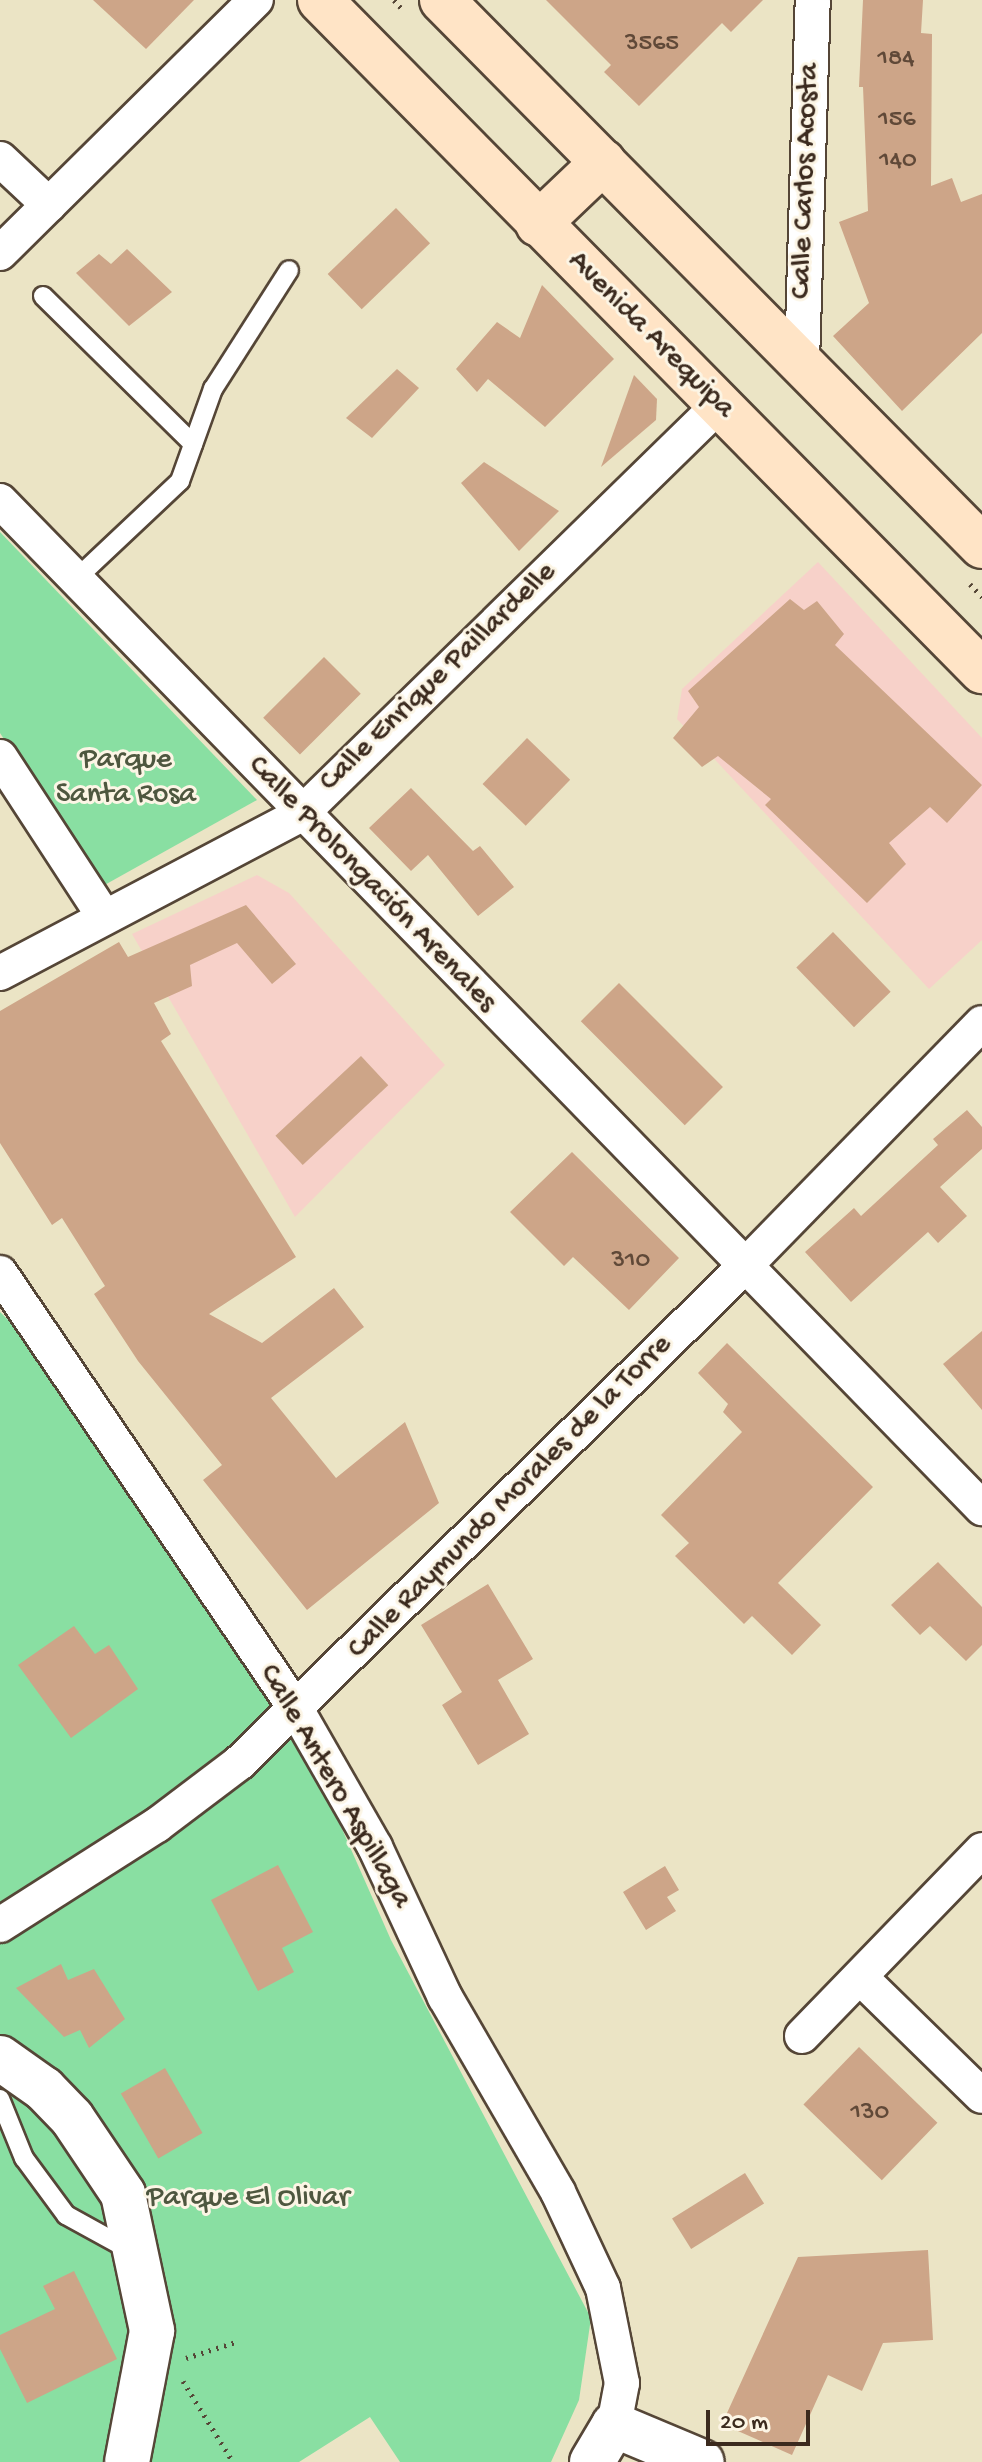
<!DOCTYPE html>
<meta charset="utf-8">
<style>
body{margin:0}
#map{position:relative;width:982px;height:2462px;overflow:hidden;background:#ebe4c5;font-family:"Gochi Hand",sans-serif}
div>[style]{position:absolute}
.built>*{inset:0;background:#f7d1c9}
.green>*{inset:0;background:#89dfa2}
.building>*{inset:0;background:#cda588;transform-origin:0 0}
.path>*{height:5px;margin-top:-2.5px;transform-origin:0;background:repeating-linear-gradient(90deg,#554637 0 2px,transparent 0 8px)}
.roads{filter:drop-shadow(2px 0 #554637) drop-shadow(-2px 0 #554637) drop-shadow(0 2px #554637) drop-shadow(0 -2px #554637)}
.service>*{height:18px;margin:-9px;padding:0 9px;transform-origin:9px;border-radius:9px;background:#fff}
.minor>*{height:34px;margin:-17px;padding:0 17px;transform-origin:17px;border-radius:17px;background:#fff}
.tertiary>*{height:44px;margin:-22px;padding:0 22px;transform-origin:22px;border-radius:22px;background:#fff}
.secondary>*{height:44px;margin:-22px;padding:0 22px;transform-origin:22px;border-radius:22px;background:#ffe4c6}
span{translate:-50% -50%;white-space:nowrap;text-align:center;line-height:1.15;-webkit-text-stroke:6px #fcf5e5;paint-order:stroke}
.number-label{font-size:26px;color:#604938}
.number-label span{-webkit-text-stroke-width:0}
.street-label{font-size:30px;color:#3b2a1e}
.park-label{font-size:30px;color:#4e573f}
.scale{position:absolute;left:706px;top:2410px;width:104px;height:36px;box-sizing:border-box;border:4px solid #3b2a1e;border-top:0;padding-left:10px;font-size:24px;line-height:28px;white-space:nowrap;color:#3b2a1e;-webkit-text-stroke:6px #fcf5e5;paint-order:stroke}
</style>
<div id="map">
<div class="built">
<div style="clip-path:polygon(818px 562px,982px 738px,982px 940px,929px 989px,677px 719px,682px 689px)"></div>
<div style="clip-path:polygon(257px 875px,289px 893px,445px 1065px,295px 1217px,132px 934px)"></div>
</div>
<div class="green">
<div style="clip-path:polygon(0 532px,257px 800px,101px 887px,0 733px)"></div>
<div style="clip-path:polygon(0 1312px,49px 1360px,316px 1770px,391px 1940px,591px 2318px,579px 2400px,551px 2462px,400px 2462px,370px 2417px,299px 2462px,0 2462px)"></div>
</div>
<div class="building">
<div style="clip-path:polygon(93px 0,194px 0,146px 49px)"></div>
<div style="clip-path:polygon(546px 0,763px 0,731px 32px,722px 23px,639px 106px,604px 72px,611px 65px)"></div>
<div style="clip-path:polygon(863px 0,923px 0,921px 33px,932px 34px,931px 186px,952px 178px,961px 202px,982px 194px,982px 333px,902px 411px,833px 336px,869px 303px,839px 222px,868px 211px,863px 87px,859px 87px)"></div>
<div style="left:396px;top:208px;width:49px;height:95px;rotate:46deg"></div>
<div style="clip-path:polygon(127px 249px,172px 292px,129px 326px,76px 273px,99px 254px,111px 264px)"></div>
<div style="clip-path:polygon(542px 285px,614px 359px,545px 427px,488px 379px,477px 392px,456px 369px,497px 322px,520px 338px)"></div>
<div style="clip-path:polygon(397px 369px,419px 388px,372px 438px,346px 418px)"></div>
<div style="clip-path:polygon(634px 375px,657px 399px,656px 420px,601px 467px)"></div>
<div style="clip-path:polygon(484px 462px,559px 511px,519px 551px,461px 483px)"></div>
<div style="clip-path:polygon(790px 599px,804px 610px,817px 601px,844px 634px,835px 645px,982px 785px,947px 823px,930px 807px,889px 843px,906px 864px,867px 903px,765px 805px,771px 799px,718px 756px,702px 767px,673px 738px,699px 707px,688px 691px)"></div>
<div style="left:324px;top:657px;width:52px;height:86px;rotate:45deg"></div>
<div style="left:527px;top:738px;width:60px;height:64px;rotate:44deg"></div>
<div style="clip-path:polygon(411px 788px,473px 851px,480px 846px,514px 887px,478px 916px,428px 855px,411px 871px,369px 828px)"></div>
<div style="clip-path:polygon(246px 905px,296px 964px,272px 984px,237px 943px,190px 965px,192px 986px,154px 1003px,171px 1034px,161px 1041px,296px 1257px,209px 1314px,262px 1343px,334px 1288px,364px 1327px,271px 1398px,336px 1478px,405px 1422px,439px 1503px,307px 1610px,203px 1480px,222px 1465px,138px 1361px,94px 1294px,105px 1286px,62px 1218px,52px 1225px,0 1143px,0 1011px,119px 942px,128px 957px)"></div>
<div style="left:833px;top:932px;width:83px;height:51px;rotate:46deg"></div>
<div style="left:619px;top:983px;width:147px;height:54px;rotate:45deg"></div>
<div style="left:361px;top:1056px;width:40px;height:117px;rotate:47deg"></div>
<div style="clip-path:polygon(967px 1110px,982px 1127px,982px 1149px,940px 1187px,967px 1216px,938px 1243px,928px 1232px,851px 1302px,805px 1252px,854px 1208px,861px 1216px,938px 1145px,933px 1139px)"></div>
<div style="clip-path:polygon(572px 1152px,679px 1258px,629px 1310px,573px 1257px,564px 1266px,510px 1212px)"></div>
<div style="clip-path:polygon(982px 1331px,982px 1410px,943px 1364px)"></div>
<div style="clip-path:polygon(727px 1343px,873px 1487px,778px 1583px,821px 1625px,792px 1655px,752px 1616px,744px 1624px,675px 1556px,689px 1543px,661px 1515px,742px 1432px,723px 1412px,728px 1404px,698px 1373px)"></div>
<div style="clip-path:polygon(938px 1562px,982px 1607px,982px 1645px,966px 1661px,930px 1626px,920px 1635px,891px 1605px)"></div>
<div style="clip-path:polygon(488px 1584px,533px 1659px,498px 1680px,529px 1734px,478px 1765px,442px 1705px,462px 1692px,421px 1625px)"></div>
<div style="clip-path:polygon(74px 1626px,95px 1654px,109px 1645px,138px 1689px,71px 1738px,18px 1665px)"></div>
<div style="clip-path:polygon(278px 1865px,313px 1932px,282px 1948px,294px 1972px,258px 1991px,211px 1900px)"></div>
<div style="clip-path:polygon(665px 1866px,679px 1890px,667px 1897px,676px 1911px,646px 1930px,623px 1892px)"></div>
<div style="clip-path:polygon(61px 1964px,68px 1980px,94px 1969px,125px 2019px,89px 2048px,80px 2030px,64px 2037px,16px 1988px)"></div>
<div style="left:859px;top:2047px;width:109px;height:80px;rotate:44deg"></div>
<div style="left:165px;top:2068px;width:75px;height:51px;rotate:60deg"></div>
<div style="left:745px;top:2173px;width:36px;height:86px;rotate:58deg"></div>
<div style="clip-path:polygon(928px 2250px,933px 2340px,883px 2343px,862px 2391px,828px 2375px,792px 2455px,722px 2424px,798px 2257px)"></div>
<div style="clip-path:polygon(74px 2271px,117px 2359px,27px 2403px,0 2349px,0 2335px,55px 2309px,43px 2286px)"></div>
</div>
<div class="path">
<div style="left:394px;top:0;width:15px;rotate:48deg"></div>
<div style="left:970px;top:584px;width:18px;rotate:47deg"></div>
<div style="left:186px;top:2358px;width:52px;rotate:-17.7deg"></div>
<div style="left:183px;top:2381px;width:95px;rotate:58.3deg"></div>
</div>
<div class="roads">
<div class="service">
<div style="left:43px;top:296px;width:211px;rotate:44.6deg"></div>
<div style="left:76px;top:579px;width:143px;rotate:-43.3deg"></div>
<div style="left:180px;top:481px;width:98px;rotate:-70.3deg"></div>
<div style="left:213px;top:389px;width:141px;rotate:-57.4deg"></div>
<div style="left:0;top:2099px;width:64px;rotate:67.9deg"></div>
<div style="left:24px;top:2158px;width:71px;rotate:53.6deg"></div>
<div style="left:66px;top:2215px;width:77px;rotate:28.9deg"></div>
</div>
<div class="minor">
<div style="left:0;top:159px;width:67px;rotate:43.2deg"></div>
<div style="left:0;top:253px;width:360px;rotate:-44.7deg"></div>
<div style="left:802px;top:362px;width:362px;rotate:-88.3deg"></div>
<div style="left:0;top:501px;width:1407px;rotate:45.72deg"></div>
<div style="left:0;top:757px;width:189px;rotate:56.9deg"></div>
<div style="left:0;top:973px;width:340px;rotate:-27.8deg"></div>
<div style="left:301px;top:814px;width:585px;rotate:-44.38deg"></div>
<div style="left:0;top:1273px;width:527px;rotate:55.83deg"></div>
<div style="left:296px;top:1709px;width:159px;rotate:60.2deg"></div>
<div style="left:375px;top:1847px;width:166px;rotate:65deg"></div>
<div style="left:445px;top:1997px;width:225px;rotate:59.9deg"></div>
<div style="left:558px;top:2192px;width:106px;rotate:64.9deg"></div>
<div style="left:603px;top:2288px;width:97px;rotate:78.7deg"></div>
<div style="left:622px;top:2383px;width:43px;rotate:100.8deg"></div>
<div style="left:0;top:1925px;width:186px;rotate:-32.5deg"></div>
<div style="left:157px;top:1825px;width:103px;rotate:-37.1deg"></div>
<div style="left:239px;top:1763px;width:706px;rotate:-44.48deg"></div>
<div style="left:743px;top:1268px;width:342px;rotate:-45.7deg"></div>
<div style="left:860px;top:1977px;width:170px;rotate:44.3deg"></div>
<div style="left:802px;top:2036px;width:259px;rotate:-45.9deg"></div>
</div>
<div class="tertiary">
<div style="left:0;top:2058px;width:54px;rotate:35.2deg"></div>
<div style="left:44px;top:2089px;width:40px;rotate:46deg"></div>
<div style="left:72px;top:2118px;width:92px;rotate:56.1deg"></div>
<div style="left:123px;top:2194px;width:140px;rotate:78deg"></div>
<div style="left:152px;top:2331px;width:133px;rotate:100.8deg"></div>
<div style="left:592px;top:2462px;width:43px;rotate:-59.3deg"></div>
<div style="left:614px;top:2425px;width:95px;rotate:22.8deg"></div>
</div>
<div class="secondary">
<div style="left:320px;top:0;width:943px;rotate:45.39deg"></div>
<div style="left:442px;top:0;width:768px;rotate:45.32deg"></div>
<div style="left:538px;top:224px;width:90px;rotate:-43.6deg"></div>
</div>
</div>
<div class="number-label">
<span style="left:652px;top:45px">3565</span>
<span style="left:896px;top:60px">184</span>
<span style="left:897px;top:121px">156</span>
<span style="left:898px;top:162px">140</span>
<span style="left:631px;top:1262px">310</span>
<span style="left:870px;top:2114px">130</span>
</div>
<div class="street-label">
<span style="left:807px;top:181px;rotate:-88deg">Calle Carlos Acosta</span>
<span style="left:650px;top:336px;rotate:45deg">Avenida Arequipa</span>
<span style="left:439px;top:678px;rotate:-44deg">Calle Enrique Paillardelle</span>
<span style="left:371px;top:885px;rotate:46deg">Calle Prolongación Arenales</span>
<span style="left:511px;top:1498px;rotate:-45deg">Calle Raymundo Morales de la Torre</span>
<span style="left:334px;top:1787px;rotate:60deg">Calle Antero Aspillaga</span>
</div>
<div class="park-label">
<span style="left:126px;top:778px">Parque<br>Santa Rosa</span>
<span style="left:248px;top:2199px">Parque El Olivar</span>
</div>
<div class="scale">20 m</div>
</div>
